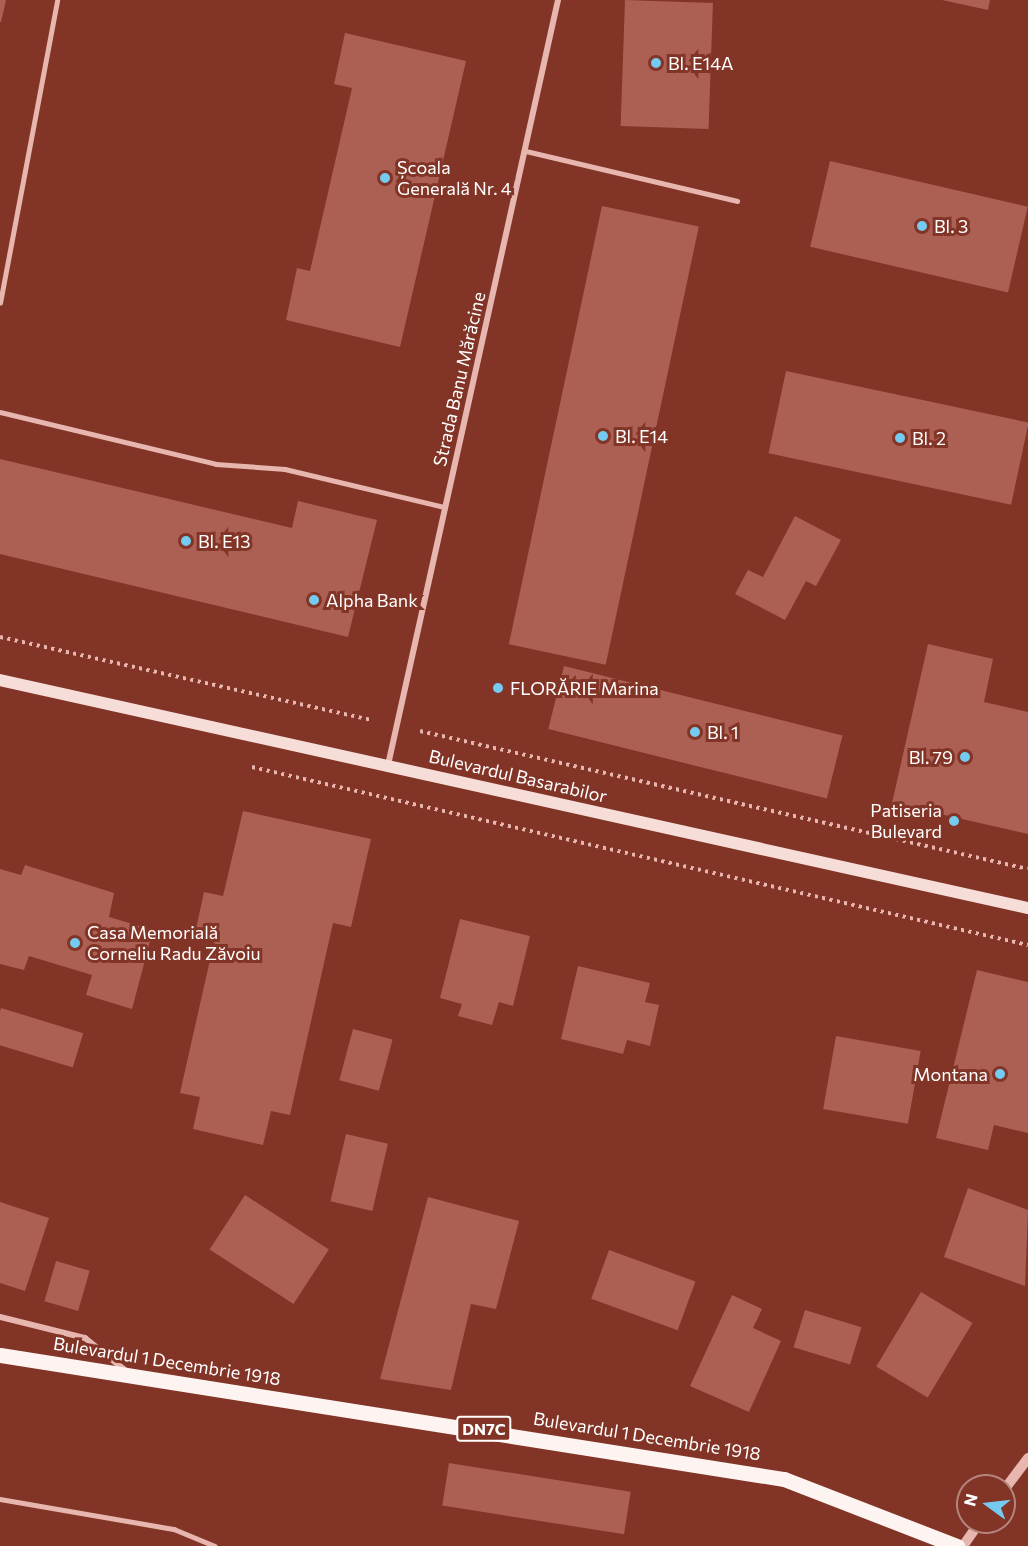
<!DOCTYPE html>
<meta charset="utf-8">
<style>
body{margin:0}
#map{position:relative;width:1028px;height:1546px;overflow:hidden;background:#823427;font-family:Commissioner,sans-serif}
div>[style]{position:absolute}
.building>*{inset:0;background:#ac5f53;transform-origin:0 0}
.path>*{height:4px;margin-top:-2px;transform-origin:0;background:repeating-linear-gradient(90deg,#e6b6af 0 3px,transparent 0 7.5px)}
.service>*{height:4.5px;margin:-2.25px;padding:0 2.25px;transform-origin:2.25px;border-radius:2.25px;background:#e6b6af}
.minor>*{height:6px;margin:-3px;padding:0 3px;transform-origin:3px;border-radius:3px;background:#e6b6af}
.tertiary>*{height:10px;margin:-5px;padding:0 5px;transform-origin:5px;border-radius:5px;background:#e6b6af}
.secondary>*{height:12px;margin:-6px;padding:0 6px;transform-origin:6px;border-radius:6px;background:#f6ddd8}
.primary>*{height:15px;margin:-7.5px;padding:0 7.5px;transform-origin:7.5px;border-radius:7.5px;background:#fdf3f0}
.dots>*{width:16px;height:16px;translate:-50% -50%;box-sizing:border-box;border:3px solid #823427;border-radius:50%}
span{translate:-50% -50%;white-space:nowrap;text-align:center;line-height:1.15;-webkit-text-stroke:6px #823427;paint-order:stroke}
.shield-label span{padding:2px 4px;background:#823427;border:2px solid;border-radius:4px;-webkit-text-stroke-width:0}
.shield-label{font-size:16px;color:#fff;font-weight:700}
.poi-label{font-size:18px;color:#fff}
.left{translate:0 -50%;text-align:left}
.right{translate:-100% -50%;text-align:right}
.street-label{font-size:18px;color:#fff}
.north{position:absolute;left:956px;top:1474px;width:60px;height:60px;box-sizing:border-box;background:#823427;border:2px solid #b4857d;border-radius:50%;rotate:285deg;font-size:16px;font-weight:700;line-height:24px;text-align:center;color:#fff}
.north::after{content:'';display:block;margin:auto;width:21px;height:27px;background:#74cbef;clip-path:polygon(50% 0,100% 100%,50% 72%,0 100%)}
</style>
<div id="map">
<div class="building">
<div style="clip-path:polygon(0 0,6px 0,1px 22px,0 22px)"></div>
<div style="left:625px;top:0;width:88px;height:126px;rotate:2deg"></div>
<div style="clip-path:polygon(942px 0,990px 0,988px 10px)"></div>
<div style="clip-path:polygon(345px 33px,466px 61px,400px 347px,286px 320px,297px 268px,310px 271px,352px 88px,334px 84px)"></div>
<div style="left:830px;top:161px;width:203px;height:88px;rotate:13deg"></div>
<div style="left:602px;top:206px;width:99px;height:448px;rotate:12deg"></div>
<div style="left:786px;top:371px;width:248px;height:84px;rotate:12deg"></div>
<div style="clip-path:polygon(0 459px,292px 528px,298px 501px,377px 520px,348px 637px,0 554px)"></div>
<div style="clip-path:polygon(795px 516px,841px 540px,816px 586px,806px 581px,785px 620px,735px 594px,748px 570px,763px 577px)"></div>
<div style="clip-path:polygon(928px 644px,993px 659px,984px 702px,1028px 712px,1028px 834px,892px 803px)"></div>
<div style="left:564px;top:666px;width:287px;height:65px;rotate:14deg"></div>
<div style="clip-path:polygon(243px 811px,371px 839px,351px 927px,333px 923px,290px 1115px,271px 1111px,263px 1145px,193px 1129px,200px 1097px,180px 1093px,216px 933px,196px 929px,204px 892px,223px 896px)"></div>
<div style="clip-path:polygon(25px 865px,114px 893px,109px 917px,153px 930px,132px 1009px,86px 995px,92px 975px,29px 956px,24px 970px,0 964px,0 869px,21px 875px)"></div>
<div style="clip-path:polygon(460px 919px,530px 936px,513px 1006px,499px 1002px,492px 1025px,458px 1016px,462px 1004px,440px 998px)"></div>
<div style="clip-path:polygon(578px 966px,650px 983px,645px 1002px,659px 1005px,650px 1046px,627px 1040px,623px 1054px,561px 1039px)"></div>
<div style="clip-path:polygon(977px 970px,1028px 982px,1028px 1133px,994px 1125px,988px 1150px,936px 1138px)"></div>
<div style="left:1px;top:1008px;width:86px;height:36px;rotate:17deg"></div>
<div style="left:353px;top:1029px;width:41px;height:53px;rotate:15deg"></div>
<div style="left:836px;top:1036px;width:86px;height:74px;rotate:10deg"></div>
<div style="left:346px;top:1134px;width:43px;height:69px;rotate:13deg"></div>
<div style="clip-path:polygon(968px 1188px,1028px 1210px,1025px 1286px,944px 1257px)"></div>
<div style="left:245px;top:1195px;width:100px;height:65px;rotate:33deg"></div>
<div style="clip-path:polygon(428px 1197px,519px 1221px,496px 1309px,471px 1304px,451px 1390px,380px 1379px)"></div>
<div style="clip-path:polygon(0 1202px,49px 1218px,25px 1291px,0 1283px)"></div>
<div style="left:609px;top:1250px;width:92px;height:52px;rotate:20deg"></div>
<div style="left:56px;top:1261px;width:35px;height:42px;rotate:16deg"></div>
<div style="left:921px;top:1292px;width:60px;height:87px;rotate:31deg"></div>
<div style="clip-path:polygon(732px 1295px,762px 1309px,753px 1328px,781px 1341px,749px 1412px,690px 1386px)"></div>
<div style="left:805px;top:1310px;width:59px;height:39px;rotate:17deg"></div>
<div style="left:449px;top:1463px;width:184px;height:43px;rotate:9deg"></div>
</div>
<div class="path">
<div style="left:0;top:637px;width:381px;rotate:12.6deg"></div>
<div style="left:420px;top:731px;width:623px;rotate:12.79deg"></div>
<div style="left:252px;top:767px;width:796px;rotate:12.92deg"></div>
</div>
<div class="service">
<div style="left:526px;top:151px;width:217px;rotate:13.3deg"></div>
<div style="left:0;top:303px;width:308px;rotate:-79.3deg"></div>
<div style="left:0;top:412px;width:222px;rotate:13.5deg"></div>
<div style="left:216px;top:464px;width:69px;rotate:4.1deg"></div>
<div style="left:285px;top:469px;width:164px;rotate:13.4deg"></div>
<div style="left:0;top:1499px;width:177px;rotate:9.8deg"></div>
<div style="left:174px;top:1529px;width:44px;rotate:22.5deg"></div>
</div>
<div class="minor">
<div style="left:388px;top:765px;width:784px;rotate:-77.47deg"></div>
<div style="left:0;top:1317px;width:88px;rotate:13.9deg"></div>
<div style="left:85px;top:1338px;width:53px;rotate:38.8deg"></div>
</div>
<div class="tertiary">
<div style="left:1004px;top:1490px;width:40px;rotate:-53deg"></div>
<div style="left:963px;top:1546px;width:29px;rotate:-55deg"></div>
</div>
<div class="secondary">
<div style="left:0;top:680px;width:1053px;rotate:12.51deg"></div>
</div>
<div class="primary">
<div style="left:0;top:1355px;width:794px;rotate:8.99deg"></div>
<div style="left:784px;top:1479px;width:186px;rotate:21.2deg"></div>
</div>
<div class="dots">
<div style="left:656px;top:63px;background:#74cbef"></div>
<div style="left:385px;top:178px;background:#74cbef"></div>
<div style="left:922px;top:226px;background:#74cbef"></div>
<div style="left:603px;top:436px;background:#74cbef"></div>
<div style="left:900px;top:438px;background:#74cbef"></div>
<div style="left:186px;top:541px;background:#74cbef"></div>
<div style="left:314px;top:600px;background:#74cbef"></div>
<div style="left:498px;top:688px;background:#74cbef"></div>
<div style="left:695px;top:732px;background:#74cbef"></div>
<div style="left:965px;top:757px;background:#74cbef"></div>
<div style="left:954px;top:821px;background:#74cbef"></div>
<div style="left:75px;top:943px;background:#74cbef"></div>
<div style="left:1000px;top:1074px;background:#74cbef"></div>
</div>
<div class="shield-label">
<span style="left:484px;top:1429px">DN7C</span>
</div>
<div class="poi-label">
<span class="left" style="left:668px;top:63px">Bl. E14A</span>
<span class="left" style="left:397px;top:178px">Școala<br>Generală Nr. 4</span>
<span class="left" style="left:934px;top:226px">Bl. 3</span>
<span class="left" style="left:615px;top:436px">Bl. E14</span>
<span class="left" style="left:912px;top:438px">Bl. 2</span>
<span class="left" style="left:198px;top:541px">Bl. E13</span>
<span class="left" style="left:326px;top:600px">Alpha Bank</span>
<span class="left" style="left:510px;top:688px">FLORĂRIE Marina</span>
<span class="left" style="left:707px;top:732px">Bl. 1</span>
<span class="right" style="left:953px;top:757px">Bl. 79</span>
<span class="right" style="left:942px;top:821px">Patiseria<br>Bulevard</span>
<span class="left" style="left:87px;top:943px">Casa Memorială<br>Corneliu Radu Zăvoiu</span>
<span class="right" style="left:988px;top:1074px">Montana</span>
</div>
<div class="street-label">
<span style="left:459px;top:379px;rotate:-77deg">Strada Banu Mărăcine</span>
<span style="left:518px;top:776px;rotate:13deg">Bulevardul Basarabilor</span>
<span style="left:167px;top:1361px;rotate:9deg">Bulevardul 1 Decembrie 1918</span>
<span style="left:647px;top:1436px;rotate:9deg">Bulevardul 1 Decembrie 1918</span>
</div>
<div class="north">N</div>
</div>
